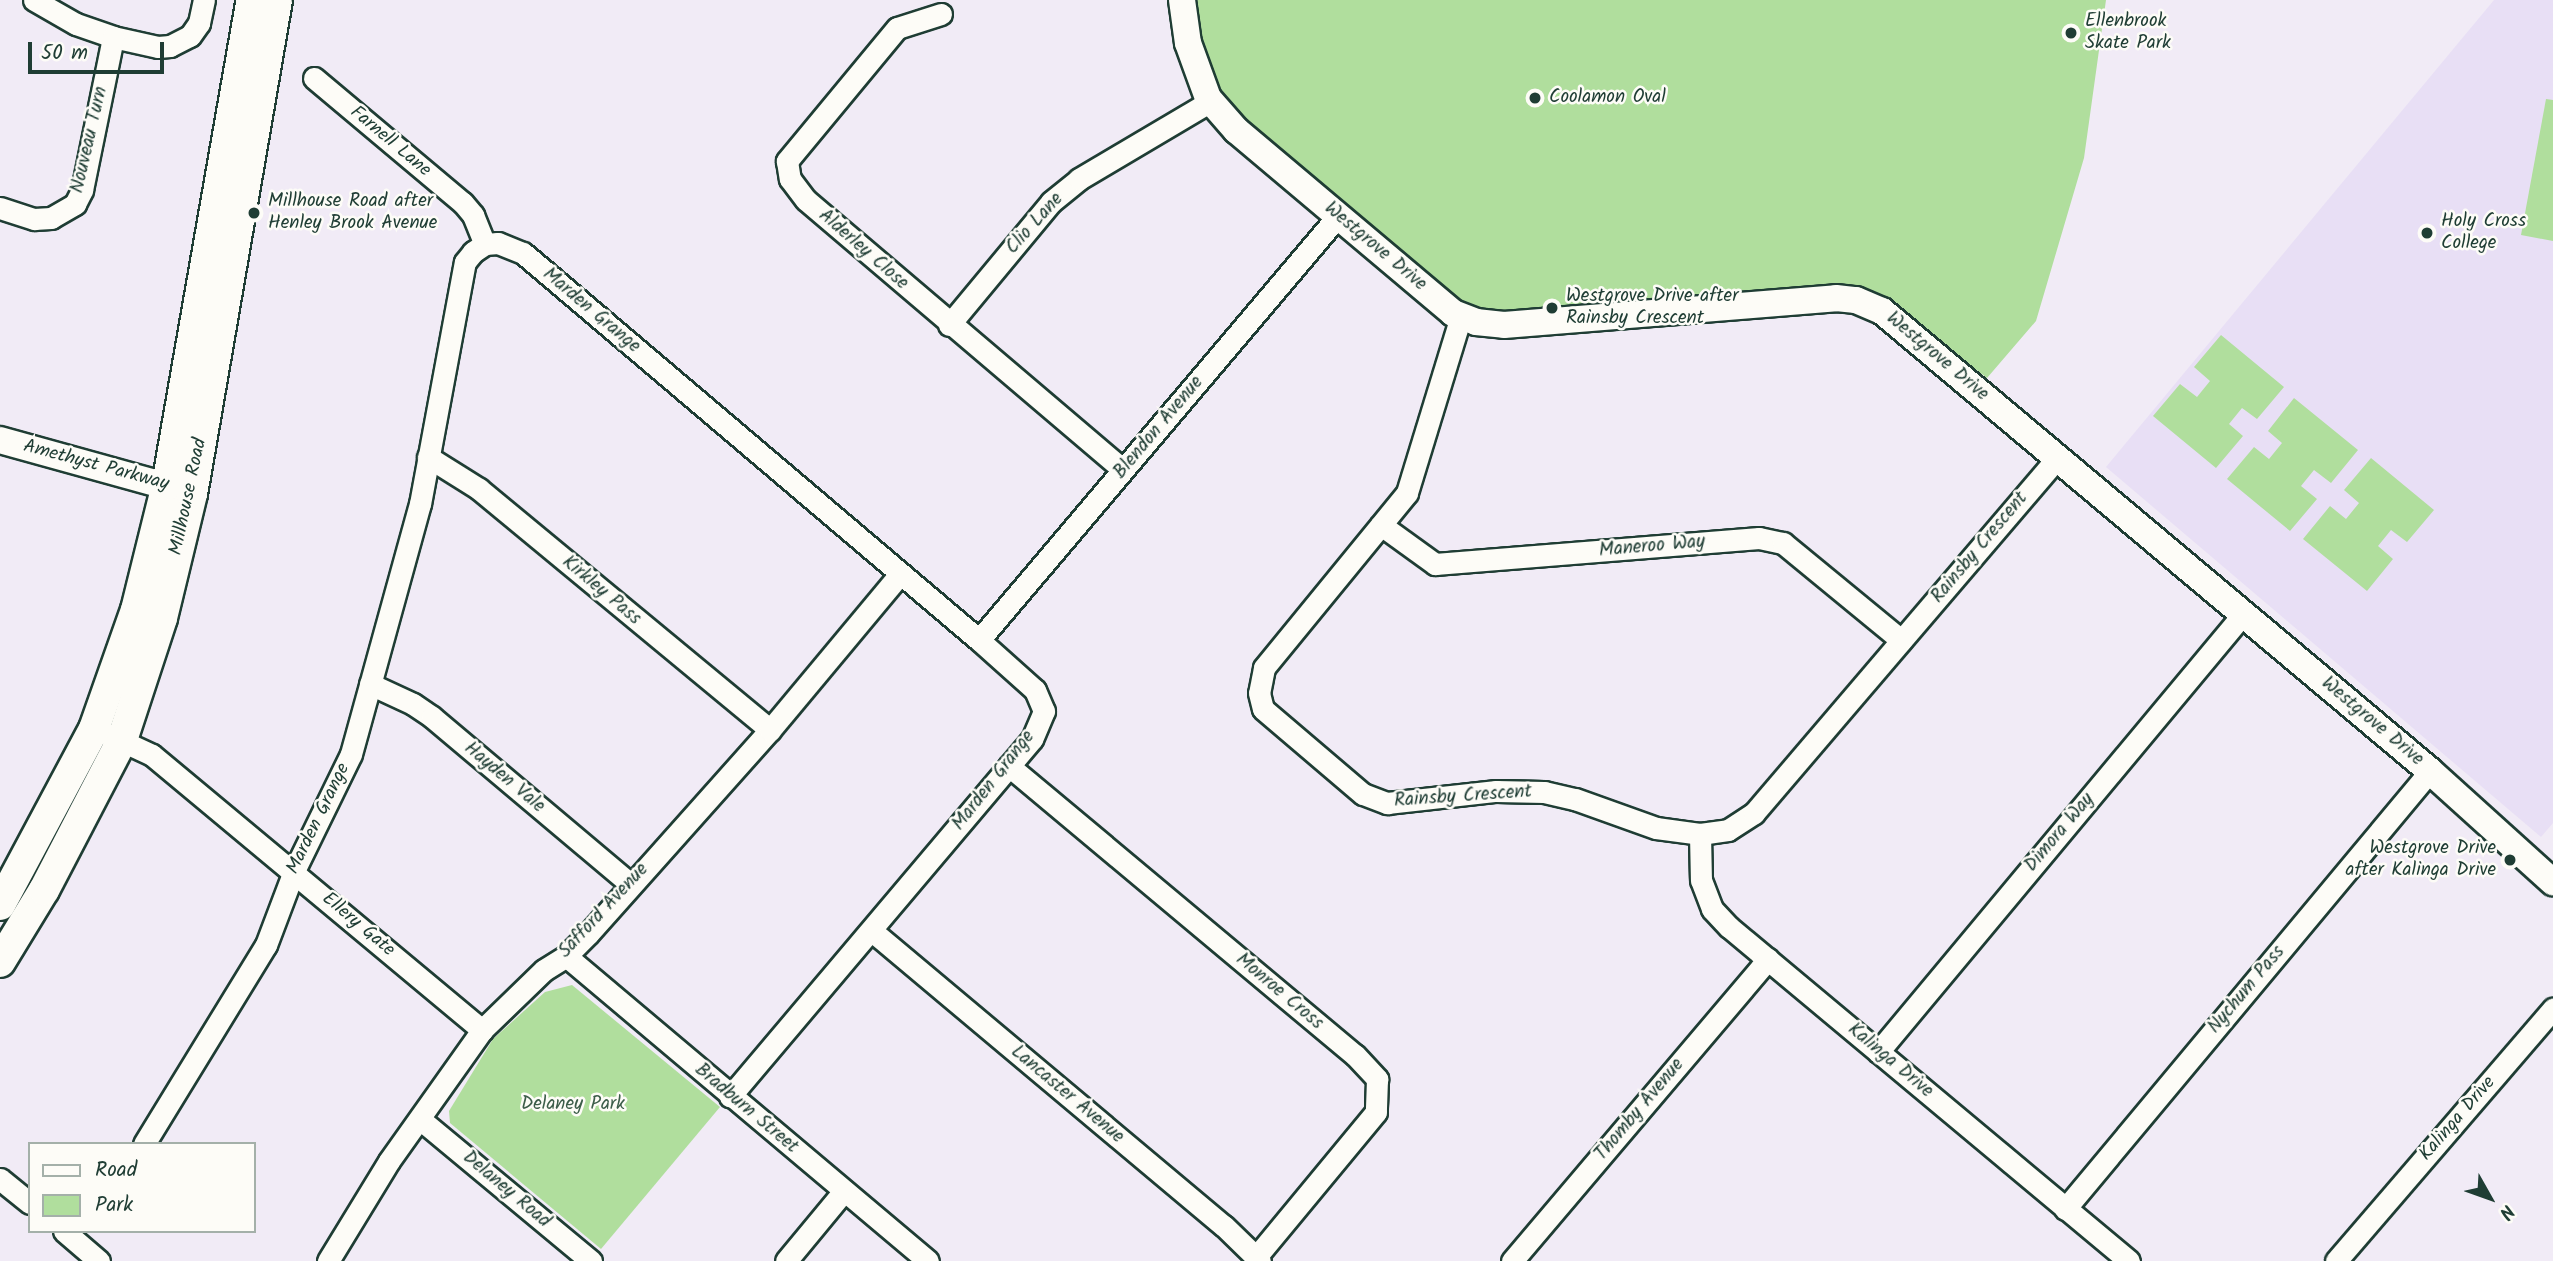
<!DOCTYPE html>
<style>
body{margin:0}
#map{position:relative;width:2553px;height:1261px;overflow:hidden;background:#f1ebf6;font-family:Kalam,sans-serif}
div>[style]{position:absolute}
.built>*{inset:0;background:#e8dff5}
.green>*{inset:0;background:#b0de9d}
.roads{filter:drop-shadow(2px 0 #1f3d34) drop-shadow(-2px 0 #1f3d34) drop-shadow(0 2px #1f3d34) drop-shadow(0 -2px #1f3d34)}
.minor>*{height:21px;margin:-10.5px;padding:0 10.5px;transform-origin:10.5px;border-radius:10.5px;background:#fdfcf7}
.tertiary>*{height:26px;margin:-13px;padding:0 13px;transform-origin:13px;border-radius:13px;background:#fdfcf7}
.secondary>*{height:30px;margin:-15px;padding:0 15px;transform-origin:15px;border-radius:15px;background:#fdfcf7}
.dots>*{width:19px;height:19px;translate:-50% -50%;box-sizing:border-box;border:4px solid #fdfcf7;border-radius:50%}
span{translate:-50% -50%;white-space:nowrap;text-align:center;line-height:1.15;-webkit-text-stroke:5px #fdfcf7;paint-order:stroke}
.poi-label{font-size:19px;color:#1f3d34}
.left{translate:0 -50%;text-align:left}
.right{translate:-100% -50%;text-align:right}
.street-label{font-size:19px;color:#1f3d34}
.park-label{font-size:19px;color:#3c5d49}
.legend{position:absolute;left:28px;top:1142px;width:228px;height:91px;box-sizing:border-box;background:#fdfcf7;border:2px solid #a4b0a9;margin:0;padding:9px 12px;list-style:none;font-size:21px;color:#1f3d34}
.legend li{display:flex;align-items:center;gap:14px;height:35px}
.legend b{width:35px;border:2px solid #a4b0a9}
.north{position:absolute;left:2455px;top:1163px;width:70px;height:70px;-webkit-text-stroke:5px #fdfcf7;paint-order:stroke;rotate:130deg;font-size:19px;font-weight:700;line-height:28px;text-align:center;color:#1f3d34}
.north::after{content:'';display:block;margin:auto;width:24px;height:32px;background:#1f3d34;clip-path:polygon(50% 0,100% 100%,50% 72%,0 100%)}
.scale{position:absolute;left:28px;top:42px;width:136px;height:32px;box-sizing:border-box;border:4px solid #1f3d34;border-top:0;padding-left:9px;font-size:21px;line-height:24px;white-space:nowrap;color:#1f3d34;-webkit-text-stroke:5px #fdfcf7;paint-order:stroke}
</style>
<div id="map">
<div class="built">
<div style="clip-path:polygon(2494px 0,2553px 0,2553px 823px,2541px 837px,2106px 467px)"></div>
</div>
<div class="green">
<div style="clip-path:polygon(1195px 0,2106px 0,2084px 158px,2036px 321px,1987px 378px,1890px 304px,1511px 317px,1456px 307px,1249px 130px,1218px 95px,1196px 25px)"></div>
<div style="clip-path:polygon(2546px 99px,2553px 100px,2553px 241px,2521px 235px)"></div>
<div style="clip-path:polygon(2221px 335px,2284px 387px,2257px 419px,2242px 408px,2229px 424px,2243px 436px,2216px 468px,2153px 416px,2180px 384px,2197px 397px,2210px 381px,2194px 367px)"></div>
<div style="clip-path:polygon(2294px 398px,2358px 450px,2331px 483px,2314px 470px,2301px 486px,2317px 499px,2290px 531px,2227px 479px,2254px 447px,2269px 459px,2282px 443px,2268px 431px)"></div>
<div style="clip-path:polygon(2371px 458px,2434px 510px,2407px 542px,2391px 530px,2378px 546px,2393px 559px,2367px 591px,2303px 539px,2330px 506px,2346px 519px,2359px 503px,2344px 490px)"></div>
<div style="clip-path:polygon(572px 985px,720px 1107px,601px 1249px,450px 1123px,449px 1111px,493px 1039px,545px 992px)"></div>
</div>
<div class="roads">
<div class="minor">
<div style="left:34px;top:0;width:48px;rotate:29.7deg"></div>
<div style="left:76px;top:24px;width:39px;rotate:19deg"></div>
<div style="left:113px;top:37px;width:46px;rotate:12.5deg"></div>
<div style="left:158px;top:47px;width:12px;rotate:-5deg"></div>
<div style="left:170px;top:46px;width:22px;rotate:-27deg"></div>
<div style="left:190px;top:36px;width:16px;rotate:-55deg"></div>
<div style="left:199px;top:23px;width:24px;rotate:-78deg"></div>
<div style="left:941px;top:14px;width:46px;rotate:162.3deg"></div>
<div style="left:897px;top:28px;width:173px;rotate:129.6deg"></div>
<div style="left:787px;top:161px;width:18px;rotate:81deg"></div>
<div style="left:790px;top:179px;width:26px;rotate:53deg"></div>
<div style="left:806px;top:200px;width:416px;rotate:40.4deg"></div>
<div style="left:314px;top:78px;width:194px;rotate:40deg"></div>
<div style="left:463px;top:203px;width:16px;rotate:50deg"></div>
<div style="left:473px;top:215px;width:31px;rotate:68deg"></div>
<div style="left:0;top:208px;width:36px;rotate:18deg"></div>
<div style="left:34px;top:219px;width:17px;rotate:-3deg"></div>
<div style="left:51px;top:218px;width:28px;rotate:-30deg"></div>
<div style="left:75px;top:204px;width:16px;rotate:-63deg"></div>
<div style="left:82px;top:190px;width:156px;rotate:-78.5deg"></div>
<div style="left:1461px;top:316px;width:185px;rotate:107deg"></div>
<div style="left:1407px;top:493px;width:226px;rotate:129.3deg"></div>
<div style="left:1264px;top:668px;width:25px;rotate:101deg"></div>
<div style="left:1259px;top:693px;width:16px;rotate:76deg"></div>
<div style="left:1263px;top:709px;width:131px;rotate:40.4deg"></div>
<div style="left:1363px;top:794px;width:26px;rotate:21deg"></div>
<div style="left:1387px;top:803px;width:110px;rotate:-6.3deg"></div>
<div style="left:1496px;top:791px;width:48px;rotate:1.2deg"></div>
<div style="left:1544px;top:792px;width:32px;rotate:13deg"></div>
<div style="left:1575px;top:799px;width:86px;rotate:19.7deg"></div>
<div style="left:1656px;top:828px;width:44px;rotate:7.8deg"></div>
<div style="left:1700px;top:834px;width:28px;rotate:-8deg"></div>
<div style="left:1728px;top:830px;width:31px;rotate:-33deg"></div>
<div style="left:1754px;top:813px;width:467px;rotate:-49.5deg"></div>
<div style="left:949px;top:325px;width:160px;rotate:-50.3deg"></div>
<div style="left:1051px;top:202px;width:36px;rotate:-39deg"></div>
<div style="left:1079px;top:179px;width:153px;rotate:-30.6deg"></div>
<div style="left:428px;top:457px;width:60px;rotate:32.1deg"></div>
<div style="left:479px;top:489px;width:378px;rotate:39.6deg"></div>
<div style="left:1381px;top:525px;width:67px;rotate:35.8deg"></div>
<div style="left:1435px;top:564px;width:325px;rotate:-4.6deg"></div>
<div style="left:1759px;top:538px;width:25px;rotate:12deg"></div>
<div style="left:1783px;top:543px;width:153px;rotate:39.4deg"></div>
<div style="left:979px;top:640px;width:556px;rotate:-49.75deg"></div>
<div style="left:370px;top:684px;width:47px;rotate:24.9deg"></div>
<div style="left:413px;top:704px;width:23px;rotate:34deg"></div>
<div style="left:432px;top:717px;width:259px;rotate:40.1deg"></div>
<div style="left:109px;top:735px;width:47px;rotate:24.9deg"></div>
<div style="left:152px;top:755px;width:430px;rotate:39.8deg"></div>
<div style="left:1009px;top:766px;width:451px;rotate:39.9deg"></div>
<div style="left:1355px;top:1055px;width:33px;rotate:47deg"></div>
<div style="left:1377px;top:1079px;width:33px;rotate:92deg"></div>
<div style="left:1376px;top:1112px;width:188px;rotate:129.6deg"></div>
<div style="left:1700px;top:834px;width:46px;rotate:88.8deg"></div>
<div style="left:1701px;top:880px;width:31px;rotate:69deg"></div>
<div style="left:1712px;top:909px;width:25px;rotate:47deg"></div>
<div style="left:1729px;top:927px;width:521px;rotate:39.86deg"></div>
<div style="left:872px;top:931px;width:459px;rotate:40deg"></div>
<div style="left:1224px;top:1226px;width:50px;rotate:44.2deg"></div>
<div style="left:566px;top:956px;width:473px;rotate:40.1deg"></div>
<div style="left:1878px;top:1052px;width:570px;rotate:-50.19deg"></div>
<div style="left:421px;top:1120px;width:221px;rotate:39.7deg"></div>
<div style="left:144px;top:1144px;width:233px;rotate:-58.5deg"></div>
<div style="left:266px;top:945px;width:79px;rotate:-69.3deg"></div>
<div style="left:294px;top:871px;width:130px;rotate:-64deg"></div>
<div style="left:351px;top:754px;width:259px;rotate:-74.6deg"></div>
<div style="left:420px;top:504px;width:246px;rotate:-79.5deg"></div>
<div style="left:465px;top:262px;width:13px;rotate:-51deg"></div>
<div style="left:473px;top:252px;width:14px;rotate:-34deg"></div>
<div style="left:485px;top:244px;width:13px;rotate:-4deg"></div>
<div style="left:498px;top:243px;width:27px;rotate:22deg"></div>
<div style="left:523px;top:253px;width:598px;rotate:40.32deg"></div>
<div style="left:979px;top:640px;width:75px;rotate:41.8deg"></div>
<div style="left:1035px;top:690px;width:23px;rotate:67deg"></div>
<div style="left:1044px;top:711px;width:30px;rotate:113deg"></div>
<div style="left:1032px;top:739px;width:468px;rotate:130.2deg"></div>
<div style="left:0;top:1179px;width:38px;rotate:39deg"></div>
<div style="left:2065px;top:1209px;width:570px;rotate:-50.19deg"></div>
<div style="left:64px;top:1231px;width:46px;rotate:40.6deg"></div>
<div style="left:328px;top:1261px;width:117px;rotate:-58.6deg"></div>
<div style="left:389px;top:1161px;width:161px;rotate:-54.6deg"></div>
<div style="left:482px;top:1030px;width:86px;rotate:-44.1deg"></div>
<div style="left:544px;top:970px;width:26px;rotate:-32deg"></div>
<div style="left:566px;top:956px;width:31px;rotate:-45deg"></div>
<div style="left:588px;top:934px;width:273px;rotate:-48.3deg"></div>
<div style="left:770px;top:730px;width:203px;rotate:-50.2deg"></div>
<div style="left:786px;top:1261px;width:91px;rotate:-50.4deg"></div>
<div style="left:1512px;top:1261px;width:396px;rotate:-49.7deg"></div>
<div style="left:2336px;top:1261px;width:333px;rotate:-49.3deg"></div>
</div>
<div class="tertiary">
<div style="left:1182px;top:0;width:43px;rotate:82.1deg"></div>
<div style="left:1188px;top:43px;width:59px;rotate:70deg"></div>
<div style="left:1208px;top:98px;width:43px;rotate:48.8deg"></div>
<div style="left:1236px;top:130px;width:284px;rotate:40.1deg"></div>
<div style="left:1453px;top:313px;width:25px;rotate:21deg"></div>
<div style="left:1476px;top:322px;width:28px;rotate:6deg"></div>
<div style="left:1504px;top:325px;width:333px;rotate:-4.6deg"></div>
<div style="left:1836px;top:298px;width:20px;rotate:6deg"></div>
<div style="left:1856px;top:300px;width:28px;rotate:23deg"></div>
<div style="left:1882px;top:311px;width:715px;rotate:40.01deg"></div>
<div style="left:2430px;top:771px;width:166px;rotate:42.1deg"></div>
<div style="left:0;top:440px;width:194px;rotate:15.5deg"></div>
</div>
<div class="secondary">
<div style="left:0;top:905px;width:200px;rotate:-61.9deg"></div>
<div style="left:94px;top:729px;width:126px;rotate:-70.6deg"></div>
<div style="left:136px;top:610px;width:129px;rotate:-76.1deg"></div>
<div style="left:167px;top:485px;width:492px;rotate:-80.1deg"></div>
<div style="left:0;top:962px;width:84px;rotate:-58.6deg"></div>
<div style="left:44px;top:890px;width:169px;rotate:-62.5deg"></div>
<div style="left:122px;top:740px;width:128px;rotate:-71.8deg"></div>
<div style="left:162px;top:618px;width:128px;rotate:-76.4deg"></div>
<div style="left:192px;top:494px;width:501px;rotate:-80.24deg"></div>
</div>
</div>
<div class="dots">
<div style="left:2071px;top:33px;background:#1f3d34"></div>
<div style="left:1535px;top:98px;background:#1f3d34"></div>
<div style="left:254px;top:213px;background:#1f3d34"></div>
<div style="left:2427px;top:233px;background:#1f3d34"></div>
<div style="left:1552px;top:308px;background:#1f3d34"></div>
<div style="left:2510px;top:860px;background:#1f3d34"></div>
</div>
<div class="poi-label">
<span class="left" style="left:2085px;top:33px">Ellenbrook<br>Skate Park</span>
<span class="left" style="left:1549px;top:98px">Coolamon Oval</span>
<span class="left" style="left:268px;top:213px">Millhouse Road after<br>Henley Brook Avenue</span>
<span class="left" style="left:2441px;top:233px">Holy Cross<br>College</span>
<span class="left" style="left:1566px;top:308px">Westgrove Drive after<br>Rainsby Crescent</span>
<span class="right" style="left:2496px;top:860px">Westgrove Drive<br>after Kalinga Drive</span>
</div>
<div class="street-label">
<span style="left:90px;top:140px;rotate:-77deg">Nouveau Turn</span>
<span style="left:390px;top:142px;rotate:40deg">Farnell Lane</span>
<span style="left:1035px;top:224px;rotate:-48deg">Clio Lane</span>
<span style="left:1375px;top:247px;rotate:40deg">Westgrove Drive</span>
<span style="left:863px;top:250px;rotate:41deg">Alderley Close</span>
<span style="left:591px;top:311px;rotate:40deg">Marden Grange</span>
<span style="left:1937px;top:357px;rotate:40deg">Westgrove Drive</span>
<span style="left:1159px;top:428px;rotate:-50deg">Blendon Avenue</span>
<span style="left:96px;top:466px;rotate:15deg">Amethyst Parkway</span>
<span style="left:189px;top:497px;rotate:-78deg">Millhouse Road</span>
<span style="left:1652px;top:547px;rotate:-5deg">Maneroo Way</span>
<span style="left:1980px;top:548px;rotate:-50deg">Rainsby Crescent</span>
<span style="left:601px;top:591px;rotate:40deg">Kirkley Pass</span>
<span style="left:2372px;top:722px;rotate:40deg">Westgrove Drive</span>
<span style="left:504px;top:778px;rotate:40deg">Hayden Vale</span>
<span style="left:994px;top:781px;rotate:-52deg">Marden Grange</span>
<span style="left:1463px;top:797px;rotate:-4deg">Rainsby Crescent</span>
<span style="left:319px;top:819px;rotate:-64deg">Marden Grange</span>
<span style="left:2060px;top:833px;rotate:-50deg">Dimora Way</span>
<span style="left:604px;top:911px;rotate:-47deg">Safford Avenue</span>
<span style="left:358px;top:925px;rotate:40deg">Ellery Gate</span>
<span style="left:2247px;top:990px;rotate:-50deg">Nychum Pass</span>
<span style="left:1279px;top:992px;rotate:40deg">Monroe Cross</span>
<span style="left:1890px;top:1061px;rotate:40deg">Kalinga Drive</span>
<span style="left:1067px;top:1095px;rotate:40deg">Lancaster Avenue</span>
<span style="left:746px;top:1109px;rotate:40deg">Bradburn Street</span>
<span style="left:1640px;top:1110px;rotate:-50deg">Thomby Avenue</span>
<span style="left:2458px;top:1119px;rotate:-49deg">Kalinga Drive</span>
<span style="left:506px;top:1190px;rotate:40deg">Delaney Road</span>
</div>
<div class="park-label">
<span style="left:573px;top:1105px">Delaney Park</span>
</div>
<ul class="legend">
<li><b style="height:9px;background:#fdfcf7"></b>Road</li>
<li><b style="height:19px;background:#b0de9d"></b>Park</li>
</ul>
<div class="north">N</div>
<div class="scale">50 m</div>
</div>
